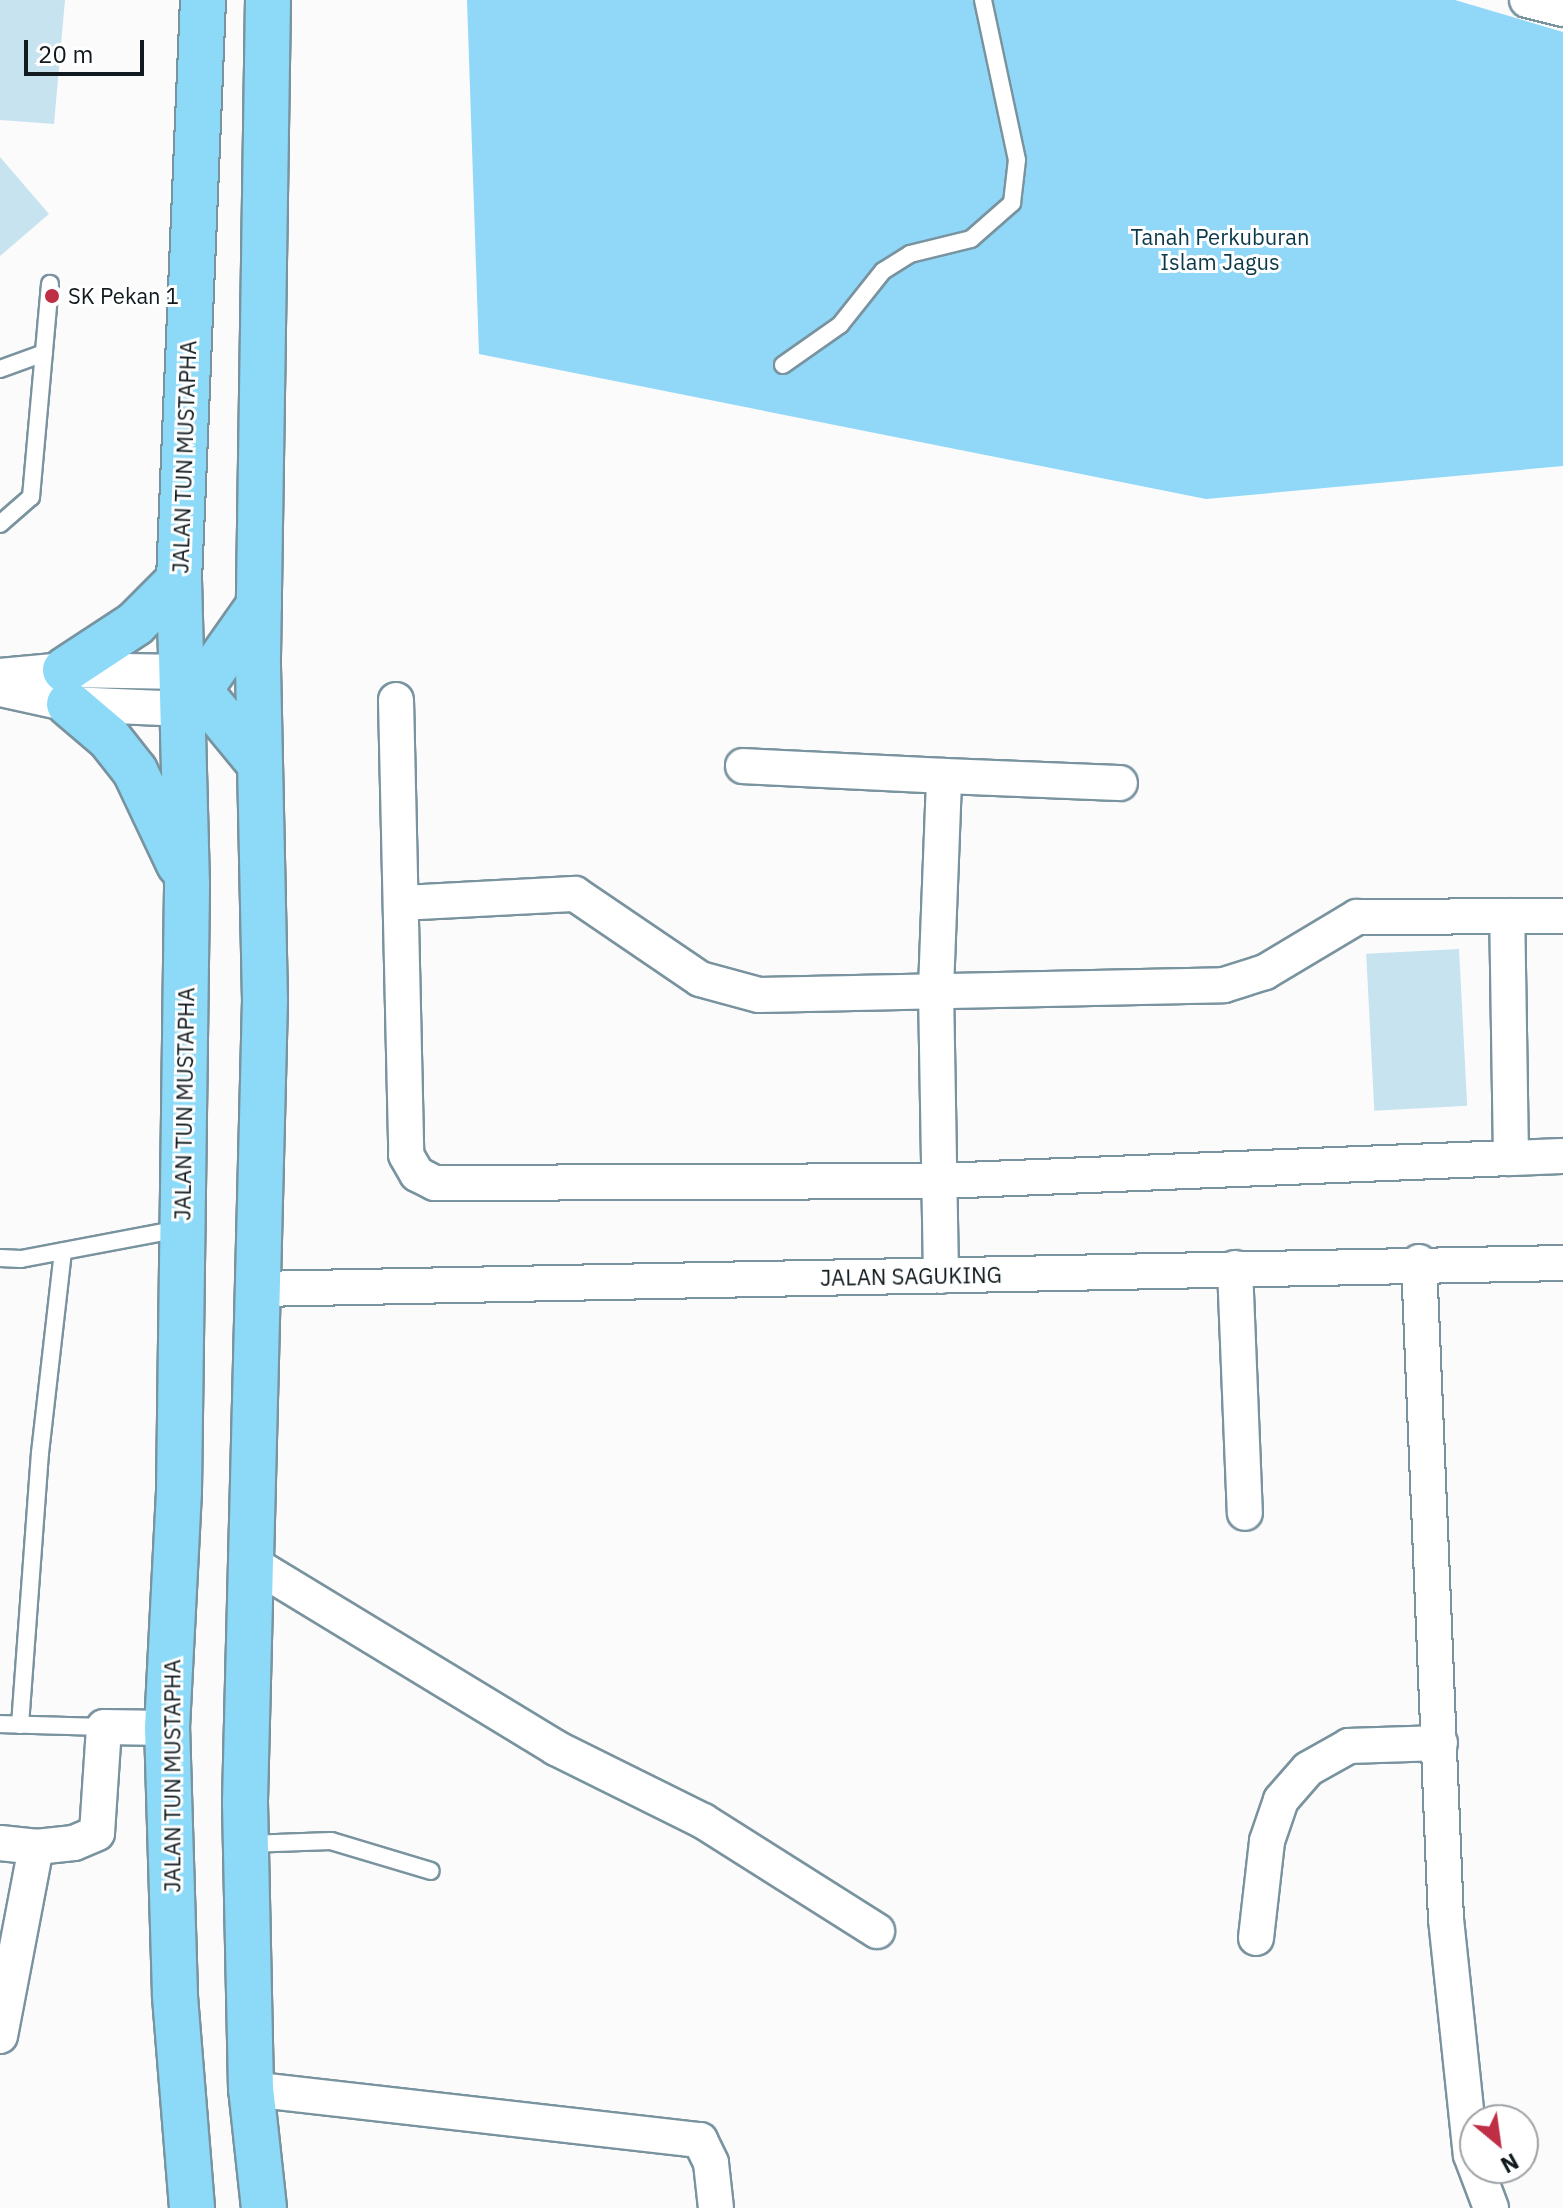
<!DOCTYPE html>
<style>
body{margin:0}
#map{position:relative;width:1563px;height:2208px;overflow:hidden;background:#fbfbfb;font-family:"IBM Plex Sans",sans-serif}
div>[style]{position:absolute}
.green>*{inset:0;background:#91d8f8}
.building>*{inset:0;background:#c7e3f0;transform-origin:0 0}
.roads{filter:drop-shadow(2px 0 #79939f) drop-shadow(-2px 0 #79939f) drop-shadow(0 2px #79939f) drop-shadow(0 -2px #79939f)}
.lane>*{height:16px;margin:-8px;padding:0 8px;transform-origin:8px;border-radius:8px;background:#fff}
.street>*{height:34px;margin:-17px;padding:0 17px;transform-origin:17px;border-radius:17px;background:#fff}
.primary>*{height:44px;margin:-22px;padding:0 22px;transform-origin:22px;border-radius:22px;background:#8cdaf7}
.dots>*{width:22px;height:22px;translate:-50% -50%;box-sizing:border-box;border:4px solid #fff;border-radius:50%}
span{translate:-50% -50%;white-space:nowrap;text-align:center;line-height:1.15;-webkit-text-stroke:6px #fff;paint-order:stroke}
.park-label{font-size:22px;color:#0a394a}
.poi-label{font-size:22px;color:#101a1f}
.left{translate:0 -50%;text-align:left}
.street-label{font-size:22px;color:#101a1f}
.north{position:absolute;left:1459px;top:2104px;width:80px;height:80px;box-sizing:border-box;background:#fff;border:2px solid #9fa3a5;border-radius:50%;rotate:151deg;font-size:22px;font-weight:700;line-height:32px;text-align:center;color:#101a1f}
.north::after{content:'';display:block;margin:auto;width:28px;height:36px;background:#bf2e45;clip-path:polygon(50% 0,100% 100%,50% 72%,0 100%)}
.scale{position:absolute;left:24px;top:40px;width:120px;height:36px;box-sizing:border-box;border:4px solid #101a1f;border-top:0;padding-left:10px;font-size:24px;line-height:28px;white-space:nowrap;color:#101a1f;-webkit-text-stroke:6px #fff;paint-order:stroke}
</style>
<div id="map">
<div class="green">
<div style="clip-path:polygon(467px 0,1455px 0,1563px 32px,1563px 466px,1206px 499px,479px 354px)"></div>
</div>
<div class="building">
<div style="clip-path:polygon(0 0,65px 0,54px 124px,0 120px)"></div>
<div style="clip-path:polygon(0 157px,49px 214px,0 256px)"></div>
<div style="left:1459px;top:949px;width:157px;height:93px;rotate:87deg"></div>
</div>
<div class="roads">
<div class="lane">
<div style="left:783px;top:365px;width:70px;rotate:-35.1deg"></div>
<div style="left:840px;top:325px;width:69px;rotate:-51.5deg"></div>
<div style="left:883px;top:271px;width:32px;rotate:-32deg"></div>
<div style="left:910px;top:254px;width:63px;rotate:-13.8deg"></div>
<div style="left:971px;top:239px;width:55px;rotate:-41.3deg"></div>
<div style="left:1012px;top:203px;width:43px;rotate:-83.4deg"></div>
<div style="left:1017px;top:160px;width:164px;rotate:-102deg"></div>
<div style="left:0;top:369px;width:47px;rotate:-20deg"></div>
<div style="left:0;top:524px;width:41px;rotate:-41.1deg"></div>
<div style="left:31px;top:497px;width:214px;rotate:-84.9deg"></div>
<div style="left:0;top:1258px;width:21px;rotate:3deg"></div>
<div style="left:21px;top:1259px;width:162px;rotate:-10.7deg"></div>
<div style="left:0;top:1724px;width:104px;rotate:1.7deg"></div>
<div style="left:20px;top:1725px;width:273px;rotate:-85.8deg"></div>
<div style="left:40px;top:1453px;width:203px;rotate:-83.5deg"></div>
<div style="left:248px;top:1844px;width:83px;rotate:-2.1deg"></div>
<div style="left:331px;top:1841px;width:104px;rotate:16.7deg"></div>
</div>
<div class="street">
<div style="left:1527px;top:0;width:37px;rotate:14deg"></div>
<div style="left:0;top:676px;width:65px;rotate:-5.3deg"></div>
<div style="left:65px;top:670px;width:119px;rotate:1deg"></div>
<div style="left:0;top:689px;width:71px;rotate:12.3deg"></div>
<div style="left:69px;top:704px;width:117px;rotate:2.4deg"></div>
<div style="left:396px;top:700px;width:455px;rotate:88.7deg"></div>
<div style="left:406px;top:1155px;width:22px;rotate:60deg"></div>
<div style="left:417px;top:1174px;width:20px;rotate:27deg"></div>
<div style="left:435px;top:1183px;width:505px;rotate:-0.23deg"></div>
<div style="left:940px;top:1181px;width:571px;rotate:-2.31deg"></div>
<div style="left:1511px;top:1158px;width:242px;rotate:-90.9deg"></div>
<div style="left:743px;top:766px;width:201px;rotate:2.8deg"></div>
<div style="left:402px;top:903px;width:173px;rotate:-3deg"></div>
<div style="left:575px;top:894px;width:151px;rotate:34.2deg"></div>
<div style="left:700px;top:979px;width:61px;rotate:15.2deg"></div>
<div style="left:759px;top:995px;width:465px;rotate:-1.2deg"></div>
<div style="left:1224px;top:985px;width:43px;rotate:-17.6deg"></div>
<div style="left:1265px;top:972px;width:107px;rotate:-30.9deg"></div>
<div style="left:1357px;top:917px;width:206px;rotate:-0.3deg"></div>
<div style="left:1511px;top:1158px;width:52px;rotate:-2.2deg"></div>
<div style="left:1419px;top:1262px;width:658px;rotate:87.65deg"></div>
<div style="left:1446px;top:1919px;width:237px;rotate:84deg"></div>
<div style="left:1471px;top:2155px;width:57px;rotate:69.3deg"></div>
<div style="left:1235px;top:1268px;width:245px;rotate:87.7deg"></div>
<div style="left:941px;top:1276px;width:287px;rotate:-91deg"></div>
<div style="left:936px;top:989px;width:213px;rotate:-87.8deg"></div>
<div style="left:944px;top:776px;width:176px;rotate:2.3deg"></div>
<div style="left:258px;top:1289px;width:1305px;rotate:-1.14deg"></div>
<div style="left:247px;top:1560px;width:362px;rotate:31.3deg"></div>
<div style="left:556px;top:1748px;width:164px;rotate:26.4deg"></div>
<div style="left:703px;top:1821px;width:206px;rotate:32.3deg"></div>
<div style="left:0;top:1843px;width:36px;rotate:6deg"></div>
<div style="left:1256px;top:1938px;width:98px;rotate:-83.5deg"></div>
<div style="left:1267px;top:1841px;width:43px;rotate:-71.1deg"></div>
<div style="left:1281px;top:1800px;width:41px;rotate:-48.9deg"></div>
<div style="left:1308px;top:1769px;width:47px;rotate:-29.3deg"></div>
<div style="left:1349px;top:1746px;width:91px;rotate:-1.9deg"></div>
<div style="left:0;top:2036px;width:192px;rotate:-79.2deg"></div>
<div style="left:36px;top:1847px;width:38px;rotate:-6deg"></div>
<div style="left:74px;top:1843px;width:25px;rotate:-23deg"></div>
<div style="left:97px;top:1833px;width:106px;rotate:-86.2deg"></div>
<div style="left:104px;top:1727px;width:63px;rotate:0.9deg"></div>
<div style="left:251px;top:2089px;width:452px;rotate:6.5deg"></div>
<div style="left:700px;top:2140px;width:25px;rotate:64deg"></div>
<div style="left:711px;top:2163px;width:45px;rotate:83.7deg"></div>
</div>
<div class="primary">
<div style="left:65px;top:670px;width:84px;rotate:-33.3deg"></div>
<div style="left:135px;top:624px;width:62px;rotate:-45deg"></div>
<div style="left:184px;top:672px;width:118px;rotate:50.5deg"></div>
<div style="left:69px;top:704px;width:52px;rotate:40.4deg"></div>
<div style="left:109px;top:738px;width:42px;rotate:51.8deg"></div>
<div style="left:135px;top:771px;width:103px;rotate:64.7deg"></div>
<div style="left:186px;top:709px;width:127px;rotate:-54.9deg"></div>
<div style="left:192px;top:2208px;width:214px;rotate:-94.6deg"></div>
<div style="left:175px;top:1995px;width:267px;rotate:-91.7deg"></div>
<div style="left:167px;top:1728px;width:237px;rotate:-87.1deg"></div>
<div style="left:179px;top:1491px;width:606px;rotate:-89.24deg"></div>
<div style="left:187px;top:885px;width:305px;rotate:-91.5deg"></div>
<div style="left:179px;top:580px;width:580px;rotate:-87.63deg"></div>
<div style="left:264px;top:2208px;width:120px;rotate:-96.2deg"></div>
<div style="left:251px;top:2089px;width:288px;rotate:-91.2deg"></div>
<div style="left:245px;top:1801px;width:800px;rotate:-88.57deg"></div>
<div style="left:265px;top:1001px;width:344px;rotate:-91.2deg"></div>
<div style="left:258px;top:657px;width:657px;rotate:-89.13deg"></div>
</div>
</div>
<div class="dots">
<div style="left:52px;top:296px;background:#bf2e45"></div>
</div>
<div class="park-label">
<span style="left:1220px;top:249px">Tanah Perkuburan<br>Islam Jagus</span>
</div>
<div class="poi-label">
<span class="left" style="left:68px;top:296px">SK Pekan 1</span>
</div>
<div class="street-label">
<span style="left:184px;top:457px;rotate:-88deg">JALAN TUN MUSTAPHA</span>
<span style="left:184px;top:1104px;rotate:-89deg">JALAN TUN MUSTAPHA</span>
<span style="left:911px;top:1276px;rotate:-1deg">JALAN SAGUKING</span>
<span style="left:172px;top:1776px;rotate:-90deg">JALAN TUN MUSTAPHA</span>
</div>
<div class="north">N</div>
<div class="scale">20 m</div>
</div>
